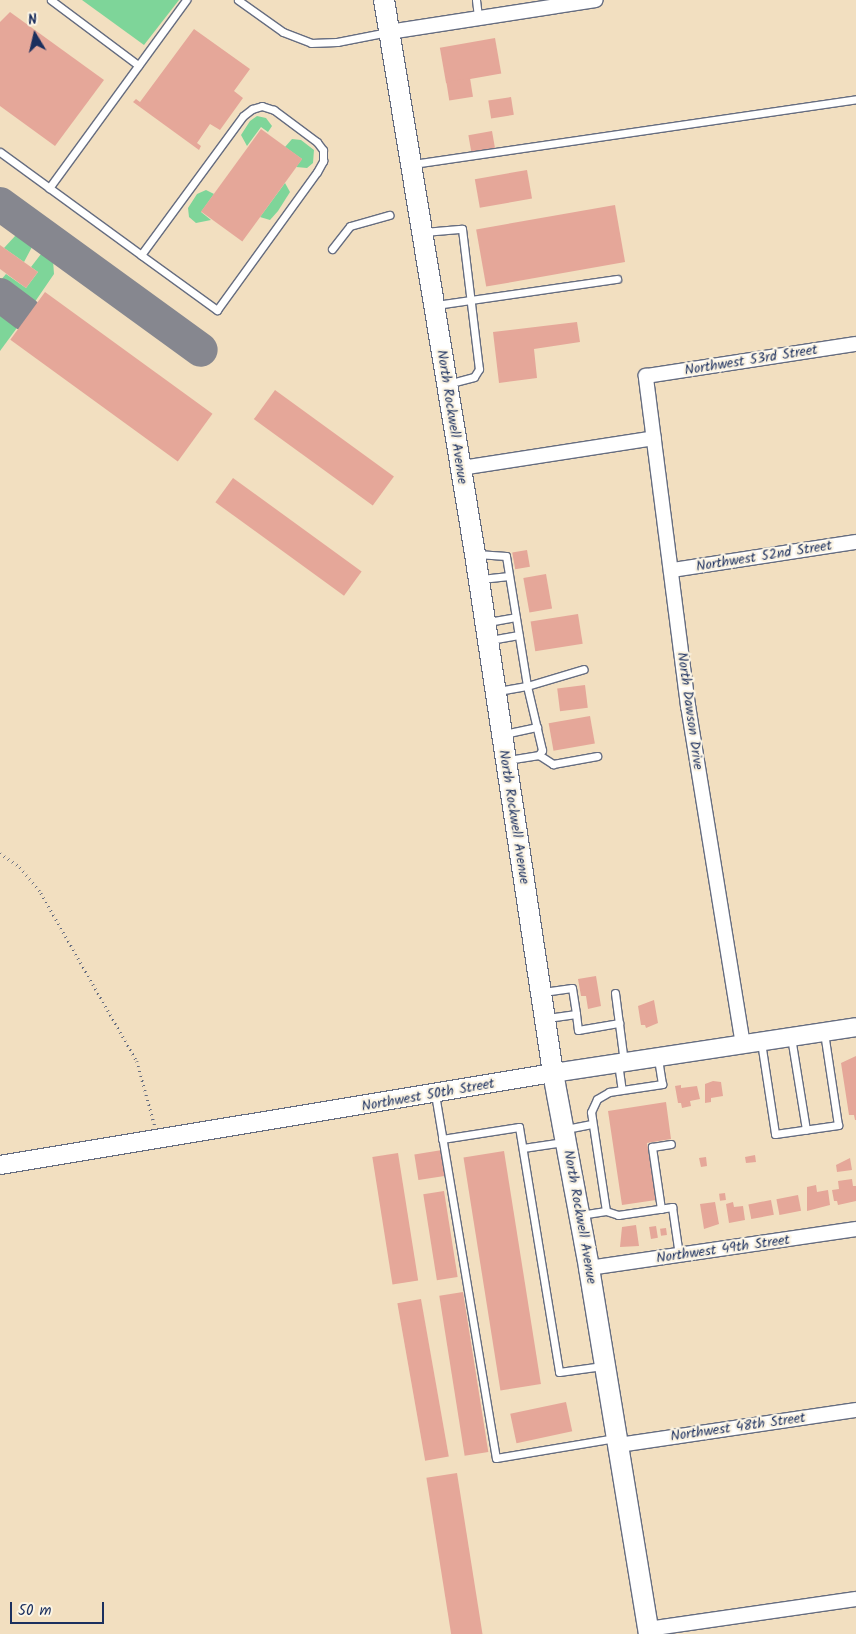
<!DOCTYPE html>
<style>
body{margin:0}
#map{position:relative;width:856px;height:1634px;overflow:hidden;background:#f2dfc0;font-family:Kalam,sans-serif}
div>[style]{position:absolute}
.green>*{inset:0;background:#7ed599}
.taxiway>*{height:34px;margin:-17px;padding:0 17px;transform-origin:17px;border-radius:17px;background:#86878f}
.building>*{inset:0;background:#e5a799;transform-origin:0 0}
.path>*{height:2.5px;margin-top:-1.25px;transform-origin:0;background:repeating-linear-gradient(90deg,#666d80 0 1px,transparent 0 5px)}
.roads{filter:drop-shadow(1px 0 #666d80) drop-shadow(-1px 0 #666d80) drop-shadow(0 1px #666d80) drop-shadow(0 -1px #666d80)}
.service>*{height:7px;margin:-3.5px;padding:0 3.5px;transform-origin:3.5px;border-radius:3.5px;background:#fff}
.minor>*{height:14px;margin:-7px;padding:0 7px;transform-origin:7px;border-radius:7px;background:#fff}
.tertiary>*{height:18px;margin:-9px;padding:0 9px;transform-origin:9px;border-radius:9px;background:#fff}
.secondary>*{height:20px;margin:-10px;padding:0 10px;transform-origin:10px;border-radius:10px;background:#fff}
span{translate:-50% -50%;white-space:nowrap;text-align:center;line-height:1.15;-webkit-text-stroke:4.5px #fcf5e5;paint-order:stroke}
.street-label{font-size:14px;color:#1b2f5e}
.north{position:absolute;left:10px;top:10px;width:50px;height:50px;-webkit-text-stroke:4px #fcf5e5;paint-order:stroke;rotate:351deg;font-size:14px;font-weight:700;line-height:20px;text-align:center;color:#1b2f5e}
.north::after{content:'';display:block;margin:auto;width:18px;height:22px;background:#1b2f5e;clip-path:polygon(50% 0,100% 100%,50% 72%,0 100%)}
.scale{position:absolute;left:10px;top:1602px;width:94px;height:22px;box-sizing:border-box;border:2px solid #1b2f5e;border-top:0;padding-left:6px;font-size:15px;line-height:18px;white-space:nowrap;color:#1b2f5e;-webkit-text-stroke:4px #fcf5e5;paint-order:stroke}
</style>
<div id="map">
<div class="green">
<div style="clip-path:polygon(82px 0,179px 0,144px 45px)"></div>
<div style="clip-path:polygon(257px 116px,266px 118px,272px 126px,268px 132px,261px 127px,247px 146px,241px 135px,250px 121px)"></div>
<div style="clip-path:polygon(292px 139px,301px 140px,314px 150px,313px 163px,307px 168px,296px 167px,302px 159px,285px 147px)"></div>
<div style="clip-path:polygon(285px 183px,290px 192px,278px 211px,270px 220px,260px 217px)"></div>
<div style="clip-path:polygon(206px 190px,214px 194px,201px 212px,211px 220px,196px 223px,189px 217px,188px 208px,197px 194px)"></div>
<div style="clip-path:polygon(16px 235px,32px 247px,24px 262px,4px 248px)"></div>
<div style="clip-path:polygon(45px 254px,53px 260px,54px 274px,30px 309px,1px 288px,0 281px,6px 274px,26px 288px,38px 272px,31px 267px,41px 254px)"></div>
<div style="clip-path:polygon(0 311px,8px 311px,22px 321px,0 351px)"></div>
</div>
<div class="taxiway">
<div style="left:0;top:204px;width:248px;rotate:36deg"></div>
<div style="left:0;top:295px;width:31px;rotate:37deg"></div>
</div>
<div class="building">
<div style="clip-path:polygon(10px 12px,104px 80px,55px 146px,0 106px,0 22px)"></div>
<div style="clip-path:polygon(194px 29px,250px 69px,234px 91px,243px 98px,220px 130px,210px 124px,197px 143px,201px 146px,199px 150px,133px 102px,136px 99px,140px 102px)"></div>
<div style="left:495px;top:38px;width:36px;height:56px;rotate:80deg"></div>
<div style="left:470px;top:78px;width:19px;height:24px;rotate:81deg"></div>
<div style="left:511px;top:97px;width:18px;height:23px;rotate:81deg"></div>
<div style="left:261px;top:129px;width:51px;height:102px;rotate:36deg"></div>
<div style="left:492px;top:131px;width:17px;height:24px;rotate:80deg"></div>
<div style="left:527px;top:170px;width:29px;height:53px;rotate:80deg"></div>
<div style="left:615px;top:205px;width:58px;height:141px;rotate:80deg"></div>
<div style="clip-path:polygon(0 245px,38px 272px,26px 288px,0 269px)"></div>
<div style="left:45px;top:292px;width:207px;height:59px;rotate:36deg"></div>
<div style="clip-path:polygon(577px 322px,580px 342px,534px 349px,537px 378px,499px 383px,493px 332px)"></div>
<div style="left:275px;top:390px;width:147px;height:36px;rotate:36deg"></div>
<div style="left:233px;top:478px;width:159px;height:30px;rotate:36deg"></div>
<div style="left:527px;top:550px;width:17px;height:15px;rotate:80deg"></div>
<div style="left:546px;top:574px;width:35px;height:23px;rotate:80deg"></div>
<div style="left:578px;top:614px;width:30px;height:48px;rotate:81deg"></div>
<div style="left:585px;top:685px;width:23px;height:28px;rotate:83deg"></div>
<div style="left:590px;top:716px;width:28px;height:42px;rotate:80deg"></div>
<div style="clip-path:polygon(596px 976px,601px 1006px,588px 1009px,586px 996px,581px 996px,578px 979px)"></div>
<div style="clip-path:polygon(654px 1000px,658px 1023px,646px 1028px,645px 1025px,641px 1025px,638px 1006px)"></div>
<div style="clip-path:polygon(856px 1056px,856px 1120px,855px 1120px,854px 1115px,849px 1115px,841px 1063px)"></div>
<div style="clip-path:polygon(713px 1081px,721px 1082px,723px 1096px,711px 1098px,711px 1102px,705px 1103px,705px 1084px)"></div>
<div style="clip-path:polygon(681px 1085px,681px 1088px,697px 1086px,700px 1099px,690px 1101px,691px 1106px,682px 1108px,681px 1103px,678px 1103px,675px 1086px)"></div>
<div style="clip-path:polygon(666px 1102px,671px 1139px,647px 1143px,656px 1200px,622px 1205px,608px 1111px)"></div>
<div style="left:442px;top:1150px;width:26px;height:28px;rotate:81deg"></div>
<div style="left:504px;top:1151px;width:236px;height:41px;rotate:81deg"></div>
<div style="left:398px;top:1153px;width:129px;height:26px;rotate:81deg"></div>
<div style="clip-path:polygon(755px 1155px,756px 1162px,746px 1163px,745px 1157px)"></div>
<div style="clip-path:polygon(706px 1157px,707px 1166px,701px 1167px,699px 1158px)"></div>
<div style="clip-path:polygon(850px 1158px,852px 1170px,837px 1172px,836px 1165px)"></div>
<div style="clip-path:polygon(852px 1179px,853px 1186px,856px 1186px,856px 1201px,838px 1205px,837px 1201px,834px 1201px,832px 1190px,839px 1189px,838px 1181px)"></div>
<div style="clip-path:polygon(816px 1185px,817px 1192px,828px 1190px,830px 1205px,807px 1211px,807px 1187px)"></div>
<div style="left:444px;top:1191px;width:87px;height:21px;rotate:81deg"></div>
<div style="left:725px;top:1193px;width:7px;height:6px;rotate:82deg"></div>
<div style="left:798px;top:1195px;width:16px;height:22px;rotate:79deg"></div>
<div style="left:771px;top:1200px;width:15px;height:23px;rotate:79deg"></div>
<div style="clip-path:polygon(715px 1202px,719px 1224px,704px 1229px,700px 1204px)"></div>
<div style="clip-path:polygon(733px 1202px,734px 1207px,743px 1206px,745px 1220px,729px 1223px,726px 1204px)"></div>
<div style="clip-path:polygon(636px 1225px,639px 1246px,620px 1247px,622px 1227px)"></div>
<div style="left:656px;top:1226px;width:12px;height:7px;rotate:81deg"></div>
<div style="left:666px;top:1228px;width:7px;height:6px;rotate:82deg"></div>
<div style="left:463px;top:1292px;width:162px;height:24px;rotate:81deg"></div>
<div style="left:421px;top:1299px;width:160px;height:24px;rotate:80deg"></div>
<div style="left:566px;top:1402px;width:30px;height:57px;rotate:78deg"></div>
<div style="left:457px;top:1473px;width:163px;height:31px;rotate:81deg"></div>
</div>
<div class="path">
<div style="left:0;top:853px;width:24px;rotate:35deg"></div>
<div style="left:20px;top:867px;width:33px;rotate:51deg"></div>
<div style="left:41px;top:893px;width:193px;rotate:60.3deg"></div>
<div style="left:137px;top:1061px;width:67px;rotate:74.5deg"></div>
</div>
<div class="roads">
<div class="service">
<div style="left:51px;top:0;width:109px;rotate:36.8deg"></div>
<div style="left:238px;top:0;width:55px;rotate:35.4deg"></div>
<div style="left:283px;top:32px;width:30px;rotate:21deg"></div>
<div style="left:311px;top:43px;width:26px;rotate:-2deg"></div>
<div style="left:337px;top:42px;width:52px;rotate:-11.1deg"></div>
<div style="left:476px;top:0;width:17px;rotate:83deg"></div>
<div style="left:0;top:152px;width:175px;rotate:36.1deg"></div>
<div style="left:141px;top:255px;width:94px;rotate:35.9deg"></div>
<div style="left:217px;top:310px;width:170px;rotate:-54.1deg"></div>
<div style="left:317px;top:172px;width:13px;rotate:-61deg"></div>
<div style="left:323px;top:161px;width:11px;rotate:-90deg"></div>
<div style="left:323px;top:150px;width:10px;rotate:-127deg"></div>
<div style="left:317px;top:142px;width:54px;rotate:-143.3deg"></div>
<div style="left:274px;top:110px;width:13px;rotate:-162deg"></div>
<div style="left:262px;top:106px;width:10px;rotate:163deg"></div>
<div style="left:252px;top:109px;width:11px;rotate:142deg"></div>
<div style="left:243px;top:116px;width:172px;rotate:126.3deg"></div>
<div style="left:413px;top:164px;width:448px;rotate:-8.3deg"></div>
<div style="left:49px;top:188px;width:233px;rotate:-53.9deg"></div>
<div style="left:424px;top:232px;width:38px;rotate:-5deg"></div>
<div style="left:462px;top:229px;width:141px;rotate:83.1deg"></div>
<div style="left:479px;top:369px;width:9px;rotate:122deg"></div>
<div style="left:474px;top:377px;width:27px;rotate:165deg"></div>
<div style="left:332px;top:249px;width:29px;rotate:-52deg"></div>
<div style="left:350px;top:226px;width:41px;rotate:-15.8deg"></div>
<div style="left:436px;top:305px;width:183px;rotate:-8.2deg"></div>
<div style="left:477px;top:554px;width:29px;rotate:4deg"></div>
<div style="left:506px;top:556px;width:132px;rotate:80.8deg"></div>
<div style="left:527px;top:686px;width:66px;rotate:76.8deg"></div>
<div style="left:542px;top:750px;width:6px;rotate:121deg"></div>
<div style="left:539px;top:755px;width:31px;rotate:171deg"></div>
<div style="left:481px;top:579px;width:28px;rotate:-6deg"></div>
<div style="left:488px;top:622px;width:28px;rotate:-10deg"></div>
<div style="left:490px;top:640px;width:29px;rotate:-10deg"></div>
<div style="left:498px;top:691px;width:29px;rotate:-10deg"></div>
<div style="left:527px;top:686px;width:59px;rotate:-16.6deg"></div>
<div style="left:504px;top:734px;width:34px;rotate:-12deg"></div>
<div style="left:539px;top:755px;width:17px;rotate:33deg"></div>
<div style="left:553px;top:764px;width:45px;rotate:-10.3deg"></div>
<div style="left:543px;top:992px;width:29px;rotate:-8deg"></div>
<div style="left:572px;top:988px;width:26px;rotate:81deg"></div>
<div style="left:576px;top:1014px;width:29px;rotate:172deg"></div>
<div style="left:615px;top:993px;width:70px;rotate:82.6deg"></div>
<div style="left:576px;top:1014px;width:16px;rotate:83deg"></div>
<div style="left:578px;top:1030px;width:42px;rotate:-9.7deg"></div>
<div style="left:791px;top:1037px;width:94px;rotate:80.8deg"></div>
<div style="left:761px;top:1042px;width:93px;rotate:81.3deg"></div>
<div style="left:775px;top:1134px;width:64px;rotate:-8.1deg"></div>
<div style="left:838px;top:1125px;width:94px;rotate:-98.6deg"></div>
<div style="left:618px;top:1063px;width:27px;rotate:82deg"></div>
<div style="left:435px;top:1094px;width:369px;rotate:80.5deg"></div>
<div style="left:496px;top:1458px;width:121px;rotate:-9.5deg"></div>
<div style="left:566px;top:1129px;width:26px;rotate:-11deg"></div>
<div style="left:442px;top:1139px;width:78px;rotate:-8.9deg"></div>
<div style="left:519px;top:1127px;width:248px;rotate:80.7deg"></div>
<div style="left:559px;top:1372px;width:44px;rotate:-7.8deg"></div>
<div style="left:523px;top:1148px;width:41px;rotate:-8.3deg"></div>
<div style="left:661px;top:1209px;width:63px;rotate:-98.3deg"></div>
<div style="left:652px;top:1147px;width:19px;rotate:-9deg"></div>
<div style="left:606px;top:1211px;width:100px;rotate:-98.6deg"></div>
<div style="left:591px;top:1112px;width:14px;rotate:-65deg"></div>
<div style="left:597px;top:1099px;width:14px;rotate:-30deg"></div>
<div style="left:609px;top:1092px;width:54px;rotate:-8.6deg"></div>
<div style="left:662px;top:1084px;width:25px;rotate:-99deg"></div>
<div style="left:580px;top:1215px;width:26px;rotate:-9deg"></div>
<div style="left:606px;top:1211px;width:13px;rotate:18deg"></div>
<div style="left:618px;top:1215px;width:55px;rotate:-8.4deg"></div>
<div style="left:672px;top:1207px;width:49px;rotate:81.7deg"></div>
</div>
<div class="minor">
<div style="left:389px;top:32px;width:209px;rotate:-8.8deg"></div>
<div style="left:461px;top:468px;width:195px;rotate:-8.8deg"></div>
<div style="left:672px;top:570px;width:186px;rotate:-8.7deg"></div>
<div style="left:743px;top:1045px;width:343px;rotate:-99.2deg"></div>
<div style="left:688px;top:706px;width:333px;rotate:-97.3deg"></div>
<div style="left:646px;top:376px;width:212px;rotate:-8.7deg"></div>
<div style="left:589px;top:1268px;width:270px;rotate:-8.3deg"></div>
<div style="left:619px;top:1445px;width:240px;rotate:-8.4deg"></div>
<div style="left:648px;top:1629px;width:210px;rotate:-8.2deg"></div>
</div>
<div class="tertiary">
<div style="left:0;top:1165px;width:561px;rotate:-9.45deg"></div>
<div style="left:553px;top:1073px;width:306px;rotate:-8.6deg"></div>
</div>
<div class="secondary">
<div style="left:384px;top:0;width:561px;rotate:80.67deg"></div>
<div style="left:475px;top:554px;width:525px;rotate:81.45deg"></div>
<div style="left:553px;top:1073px;width:198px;rotate:79.5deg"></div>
<div style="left:589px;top:1268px;width:371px;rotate:80.7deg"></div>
</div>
</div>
<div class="street-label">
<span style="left:751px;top:360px;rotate:-9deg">Northwest 53rd Street</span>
<span style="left:452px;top:417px;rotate:81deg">North Rockwell Avenue</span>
<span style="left:764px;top:556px;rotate:-9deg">Northwest 52nd Street</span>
<span style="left:690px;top:711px;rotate:82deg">North Dawson Drive</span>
<span style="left:514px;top:817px;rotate:81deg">North Rockwell Avenue</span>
<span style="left:428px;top:1095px;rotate:-10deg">Northwest 50th Street</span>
<span style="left:580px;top:1217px;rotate:80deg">North Rockwell Avenue</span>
<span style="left:723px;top:1249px;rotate:-8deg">Northwest 49th Street</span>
<span style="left:738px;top:1427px;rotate:-8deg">Northwest 48th Street</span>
</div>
<div class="north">N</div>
<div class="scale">50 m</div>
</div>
